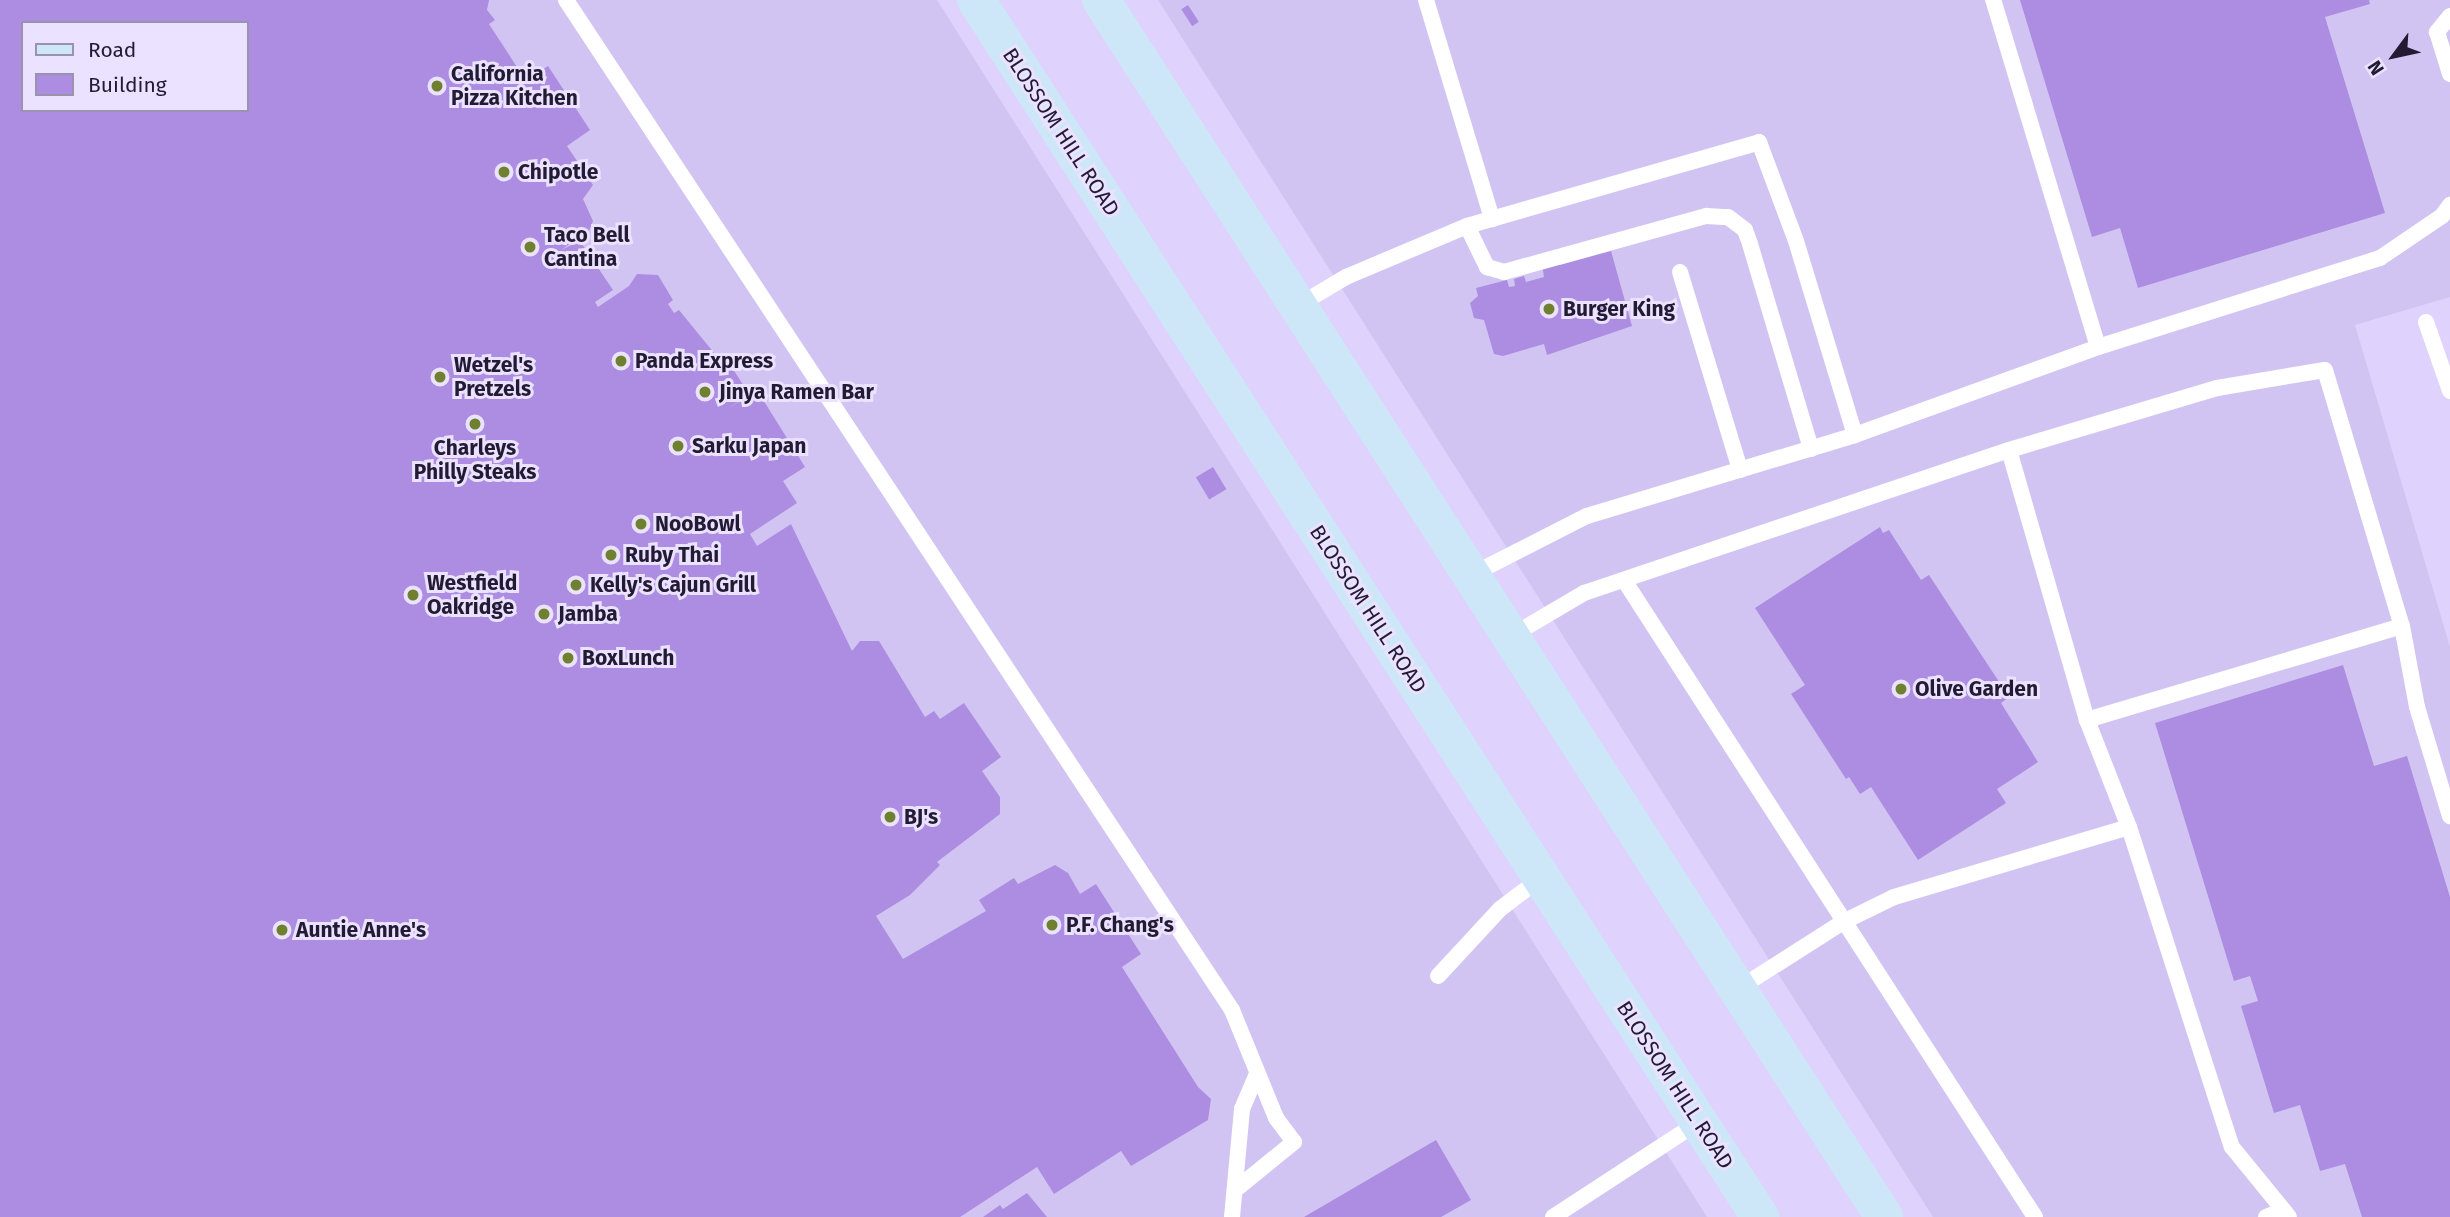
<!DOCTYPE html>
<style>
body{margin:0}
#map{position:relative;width:2450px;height:1217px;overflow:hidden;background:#dfd2fd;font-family:"Fira Sans",sans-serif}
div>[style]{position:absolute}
.built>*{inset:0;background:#d2c4f2}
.building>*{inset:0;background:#ac8de2;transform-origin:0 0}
.service>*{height:16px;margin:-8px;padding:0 8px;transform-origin:8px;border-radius:8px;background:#fff}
.secondary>*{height:38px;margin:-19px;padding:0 19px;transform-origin:19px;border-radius:19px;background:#cde7f8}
.dots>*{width:19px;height:19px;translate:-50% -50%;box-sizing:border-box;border:4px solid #ebe2ff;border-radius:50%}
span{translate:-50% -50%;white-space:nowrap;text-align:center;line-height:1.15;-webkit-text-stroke:6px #ebe2ff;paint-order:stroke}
.poi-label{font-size:21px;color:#231a34;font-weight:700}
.left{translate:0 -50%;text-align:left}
.street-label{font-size:21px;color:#231a34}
.legend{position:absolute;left:21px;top:21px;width:228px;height:91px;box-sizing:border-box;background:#ebe2ff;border:2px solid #9b92ae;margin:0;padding:9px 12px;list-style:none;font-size:21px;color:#231a34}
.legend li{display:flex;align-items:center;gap:14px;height:35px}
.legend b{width:35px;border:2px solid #9b92ae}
.north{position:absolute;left:2359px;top:21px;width:70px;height:70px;-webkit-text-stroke:5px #ebe2ff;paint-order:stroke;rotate:237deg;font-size:19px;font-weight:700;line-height:28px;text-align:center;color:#231a34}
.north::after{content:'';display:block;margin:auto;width:24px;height:32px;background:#231a34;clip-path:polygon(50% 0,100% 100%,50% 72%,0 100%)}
</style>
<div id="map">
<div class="built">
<div style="clip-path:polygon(evenodd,0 0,937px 0,1707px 1217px,0 1217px,0 0,23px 23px,247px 23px,247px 110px,23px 110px,23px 23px)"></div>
<div style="clip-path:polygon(1158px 0,2450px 0,2450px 297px,2355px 325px,2450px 647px,2450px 1217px,1933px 1217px)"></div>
</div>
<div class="building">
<div style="clip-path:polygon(evenodd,0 0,489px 0,487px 10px,495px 20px,489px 24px,526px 81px,548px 66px,590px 130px,567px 146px,593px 185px,583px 199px,593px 221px,589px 231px,561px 250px,580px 241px,613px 290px,595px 302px,598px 307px,629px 286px,637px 274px,658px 275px,673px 300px,668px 304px,674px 313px,679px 310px,719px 359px,724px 355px,749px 394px,729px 408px,757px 390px,805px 467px,783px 481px,797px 503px,750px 534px,757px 546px,791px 524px,852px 651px,860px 641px,879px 641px,925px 717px,934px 711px,940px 719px,964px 703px,1001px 757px,982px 771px,1000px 797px,1000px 814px,937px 862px,940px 865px,910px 895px,876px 916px,903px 959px,986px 911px,979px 900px,1014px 878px,1018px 884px,1055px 865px,1068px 873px,1080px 894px,1096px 884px,1141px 954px,1122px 967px,1198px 1087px,1211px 1099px,1208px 1120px,1131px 1166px,1121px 1151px,1054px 1194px,1037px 1167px,960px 1217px,0 1217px,0 0,23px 23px,247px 23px,247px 110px,23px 110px,23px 23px)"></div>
<div style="clip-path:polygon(2020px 0,2369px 0,2370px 4px,2325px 17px,2385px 213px,2138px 288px,2120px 228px,2092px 237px)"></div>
<div style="left:1188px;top:5px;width:20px;height:8px;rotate:57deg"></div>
<div style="clip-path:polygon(1611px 251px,1632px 326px,1547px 355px,1544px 344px,1503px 356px,1494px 354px,1484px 320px,1474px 318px,1470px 303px,1478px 296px,1476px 288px,1507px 280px,1509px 287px,1515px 286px,1514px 279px,1524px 276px,1526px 282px,1544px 277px,1542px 264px,1558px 260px,1560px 265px)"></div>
<div style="left:1213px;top:467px;width:26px;height:20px;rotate:59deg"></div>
<div style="clip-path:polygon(1880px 527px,1883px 533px,1889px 530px,1921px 580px,1929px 575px,2009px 697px,2001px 703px,2038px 762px,1997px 789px,2006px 803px,1918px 860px,1871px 787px,1860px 794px,1849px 777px,1846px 779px,1791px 694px,1805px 685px,1755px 608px)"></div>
<div style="clip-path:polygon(2343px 665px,2374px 766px,2407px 756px,2450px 897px,2450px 1217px,2362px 1217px,2345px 1164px,2320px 1171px,2300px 1105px,2274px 1113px,2241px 1006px,2258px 1001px,2250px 976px,2234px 981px,2155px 723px)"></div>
<div style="clip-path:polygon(1436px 1140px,1471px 1200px,1441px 1217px,1304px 1217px)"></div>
<div style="clip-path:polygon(1027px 1193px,1047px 1217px,983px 1217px,1000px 1205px,1003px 1209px)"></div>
</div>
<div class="service">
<div style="left:566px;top:0;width:1210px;rotate:56.6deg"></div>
<div style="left:1232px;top:1010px;width:117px;rotate:67.8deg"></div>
<div style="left:1276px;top:1118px;width:30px;rotate:53deg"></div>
<div style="left:1294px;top:1142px;width:76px;rotate:140.9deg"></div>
<div style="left:1426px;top:0;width:229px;rotate:73.2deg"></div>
<div style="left:2450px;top:16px;width:21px;rotate:129deg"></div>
<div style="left:2437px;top:32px;width:44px;rotate:72.8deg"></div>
<div style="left:1467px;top:226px;width:46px;rotate:64deg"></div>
<div style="left:1487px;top:267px;width:18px;rotate:16deg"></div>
<div style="left:1504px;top:272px;width:210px;rotate:-15.5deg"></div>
<div style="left:1706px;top:216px;width:22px;rotate:3deg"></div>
<div style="left:1728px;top:217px;width:21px;rotate:37deg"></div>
<div style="left:1745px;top:230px;width:15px;rotate:70deg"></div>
<div style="left:1750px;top:244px;width:214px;rotate:73.4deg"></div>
<div style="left:1680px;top:272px;width:207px;rotate:73.1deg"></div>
<div style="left:1299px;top:305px;width:55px;rotate:-30.8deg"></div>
<div style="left:1346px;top:277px;width:131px;rotate:-22.9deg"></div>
<div style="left:1467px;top:226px;width:304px;rotate:-16deg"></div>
<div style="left:1759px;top:142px;width:106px;rotate:69.5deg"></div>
<div style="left:1796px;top:241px;width:203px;rotate:73.1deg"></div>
<div style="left:1855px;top:435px;width:258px;rotate:-19.9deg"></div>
<div style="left:2098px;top:347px;width:363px;rotate:-106.8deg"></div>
<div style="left:2426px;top:322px;width:73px;rotate:70.8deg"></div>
<div style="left:2098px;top:347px;width:296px;rotate:-17.5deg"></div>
<div style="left:2380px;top:258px;width:75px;rotate:-34.1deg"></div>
<div style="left:2442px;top:216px;width:14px;rotate:-54deg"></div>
<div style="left:2009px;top:450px;width:217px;rotate:-16.6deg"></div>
<div style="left:2217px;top:388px;width:109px;rotate:-9.5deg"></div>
<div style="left:2325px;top:370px;width:267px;rotate:73.3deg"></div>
<div style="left:2402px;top:626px;width:329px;rotate:163.4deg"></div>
<div style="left:1471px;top:575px;width:130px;rotate:-27deg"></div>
<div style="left:1587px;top:516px;width:280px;rotate:-16.8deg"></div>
<div style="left:1624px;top:580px;width:758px;rotate:57.17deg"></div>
<div style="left:2402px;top:626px;width:82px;rotate:79.5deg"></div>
<div style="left:2417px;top:707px;width:114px;rotate:73.2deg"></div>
<div style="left:1511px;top:636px;width:85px;rotate:-30.5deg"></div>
<div style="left:1584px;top:593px;width:448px;rotate:-18.6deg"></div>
<div style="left:2009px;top:450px;width:281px;rotate:73.9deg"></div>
<div style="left:2087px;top:720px;width:115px;rotate:68.6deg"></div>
<div style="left:2129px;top:827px;width:245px;rotate:163.4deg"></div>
<div style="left:1894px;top:897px;width:57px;rotate:153.9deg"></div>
<div style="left:1843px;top:922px;width:125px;rotate:147.5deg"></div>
<div style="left:2129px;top:827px;width:336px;rotate:72.2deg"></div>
<div style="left:2232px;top:1147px;width:90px;rotate:50.8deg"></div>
<div style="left:1438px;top:976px;width:91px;rotate:-47.2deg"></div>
<div style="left:1500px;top:909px;width:51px;rotate:-37.1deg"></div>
<div style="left:1232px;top:1217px;width:108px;rotate:-84.7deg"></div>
<div style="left:1242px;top:1109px;width:39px;rotate:-67deg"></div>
<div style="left:1553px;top:1217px;width:174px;rotate:-33.1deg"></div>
<div style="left:2266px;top:1217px;width:19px;rotate:-21deg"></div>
</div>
<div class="secondary">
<div style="left:976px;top:0;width:1448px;rotate:57.21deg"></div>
<div style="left:1101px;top:0;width:1447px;rotate:57.24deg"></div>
</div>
<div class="dots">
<div style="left:437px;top:86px;background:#6f802f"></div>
<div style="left:504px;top:172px;background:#6f802f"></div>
<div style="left:530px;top:247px;background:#6f802f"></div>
<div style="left:1549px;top:309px;background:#6f802f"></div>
<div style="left:621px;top:361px;background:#6f802f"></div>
<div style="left:440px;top:377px;background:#6f802f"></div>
<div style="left:705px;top:392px;background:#6f802f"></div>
<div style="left:475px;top:424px;background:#6f802f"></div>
<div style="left:678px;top:446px;background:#6f802f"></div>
<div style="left:641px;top:524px;background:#6f802f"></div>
<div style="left:611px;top:555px;background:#6f802f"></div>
<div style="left:576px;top:585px;background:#6f802f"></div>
<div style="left:413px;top:595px;background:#6f802f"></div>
<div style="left:544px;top:614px;background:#6f802f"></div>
<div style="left:568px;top:658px;background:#6f802f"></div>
<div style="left:1901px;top:689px;background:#6f802f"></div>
<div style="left:890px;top:817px;background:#6f802f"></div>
<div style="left:1052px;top:925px;background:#6f802f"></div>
<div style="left:282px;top:930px;background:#6f802f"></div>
</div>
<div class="poi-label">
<span class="left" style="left:451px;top:86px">California<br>Pizza Kitchen</span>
<span class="left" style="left:518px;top:172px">Chipotle</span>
<span class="left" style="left:544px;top:247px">Taco Bell<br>Cantina</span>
<span class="left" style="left:1563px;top:309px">Burger King</span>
<span class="left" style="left:635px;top:361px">Panda Express</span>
<span class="left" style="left:454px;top:377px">Wetzel's<br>Pretzels</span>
<span class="left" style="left:719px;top:392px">Jinya Ramen Bar</span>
<span class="left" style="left:692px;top:446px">Sarku Japan</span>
<span style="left:475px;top:460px">Charleys<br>Philly Steaks</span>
<span class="left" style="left:655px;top:524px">NooBowl</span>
<span class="left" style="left:625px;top:555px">Ruby Thai</span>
<span class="left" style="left:427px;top:595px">Westfield<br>Oakridge</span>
<span class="left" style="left:590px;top:585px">Kelly's Cajun Grill</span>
<span class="left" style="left:558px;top:614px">Jamba</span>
<span class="left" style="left:582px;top:658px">BoxLunch</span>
<span class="left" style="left:1915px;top:689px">Olive Garden</span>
<span class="left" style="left:904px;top:817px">BJ's</span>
<span class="left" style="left:1066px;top:925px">P.F. Chang's</span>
<span class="left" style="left:296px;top:930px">Auntie Anne's</span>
</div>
<div class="street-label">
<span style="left:1061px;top:132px;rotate:57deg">BLOSSOM HILL ROAD</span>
<span style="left:1368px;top:609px;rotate:57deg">BLOSSOM HILL ROAD</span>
<span style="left:1675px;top:1085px;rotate:57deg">BLOSSOM HILL ROAD</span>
</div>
<ul class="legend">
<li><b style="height:9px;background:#cde7f8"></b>Road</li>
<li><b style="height:19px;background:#ac8de2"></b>Building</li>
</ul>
<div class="north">N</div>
</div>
